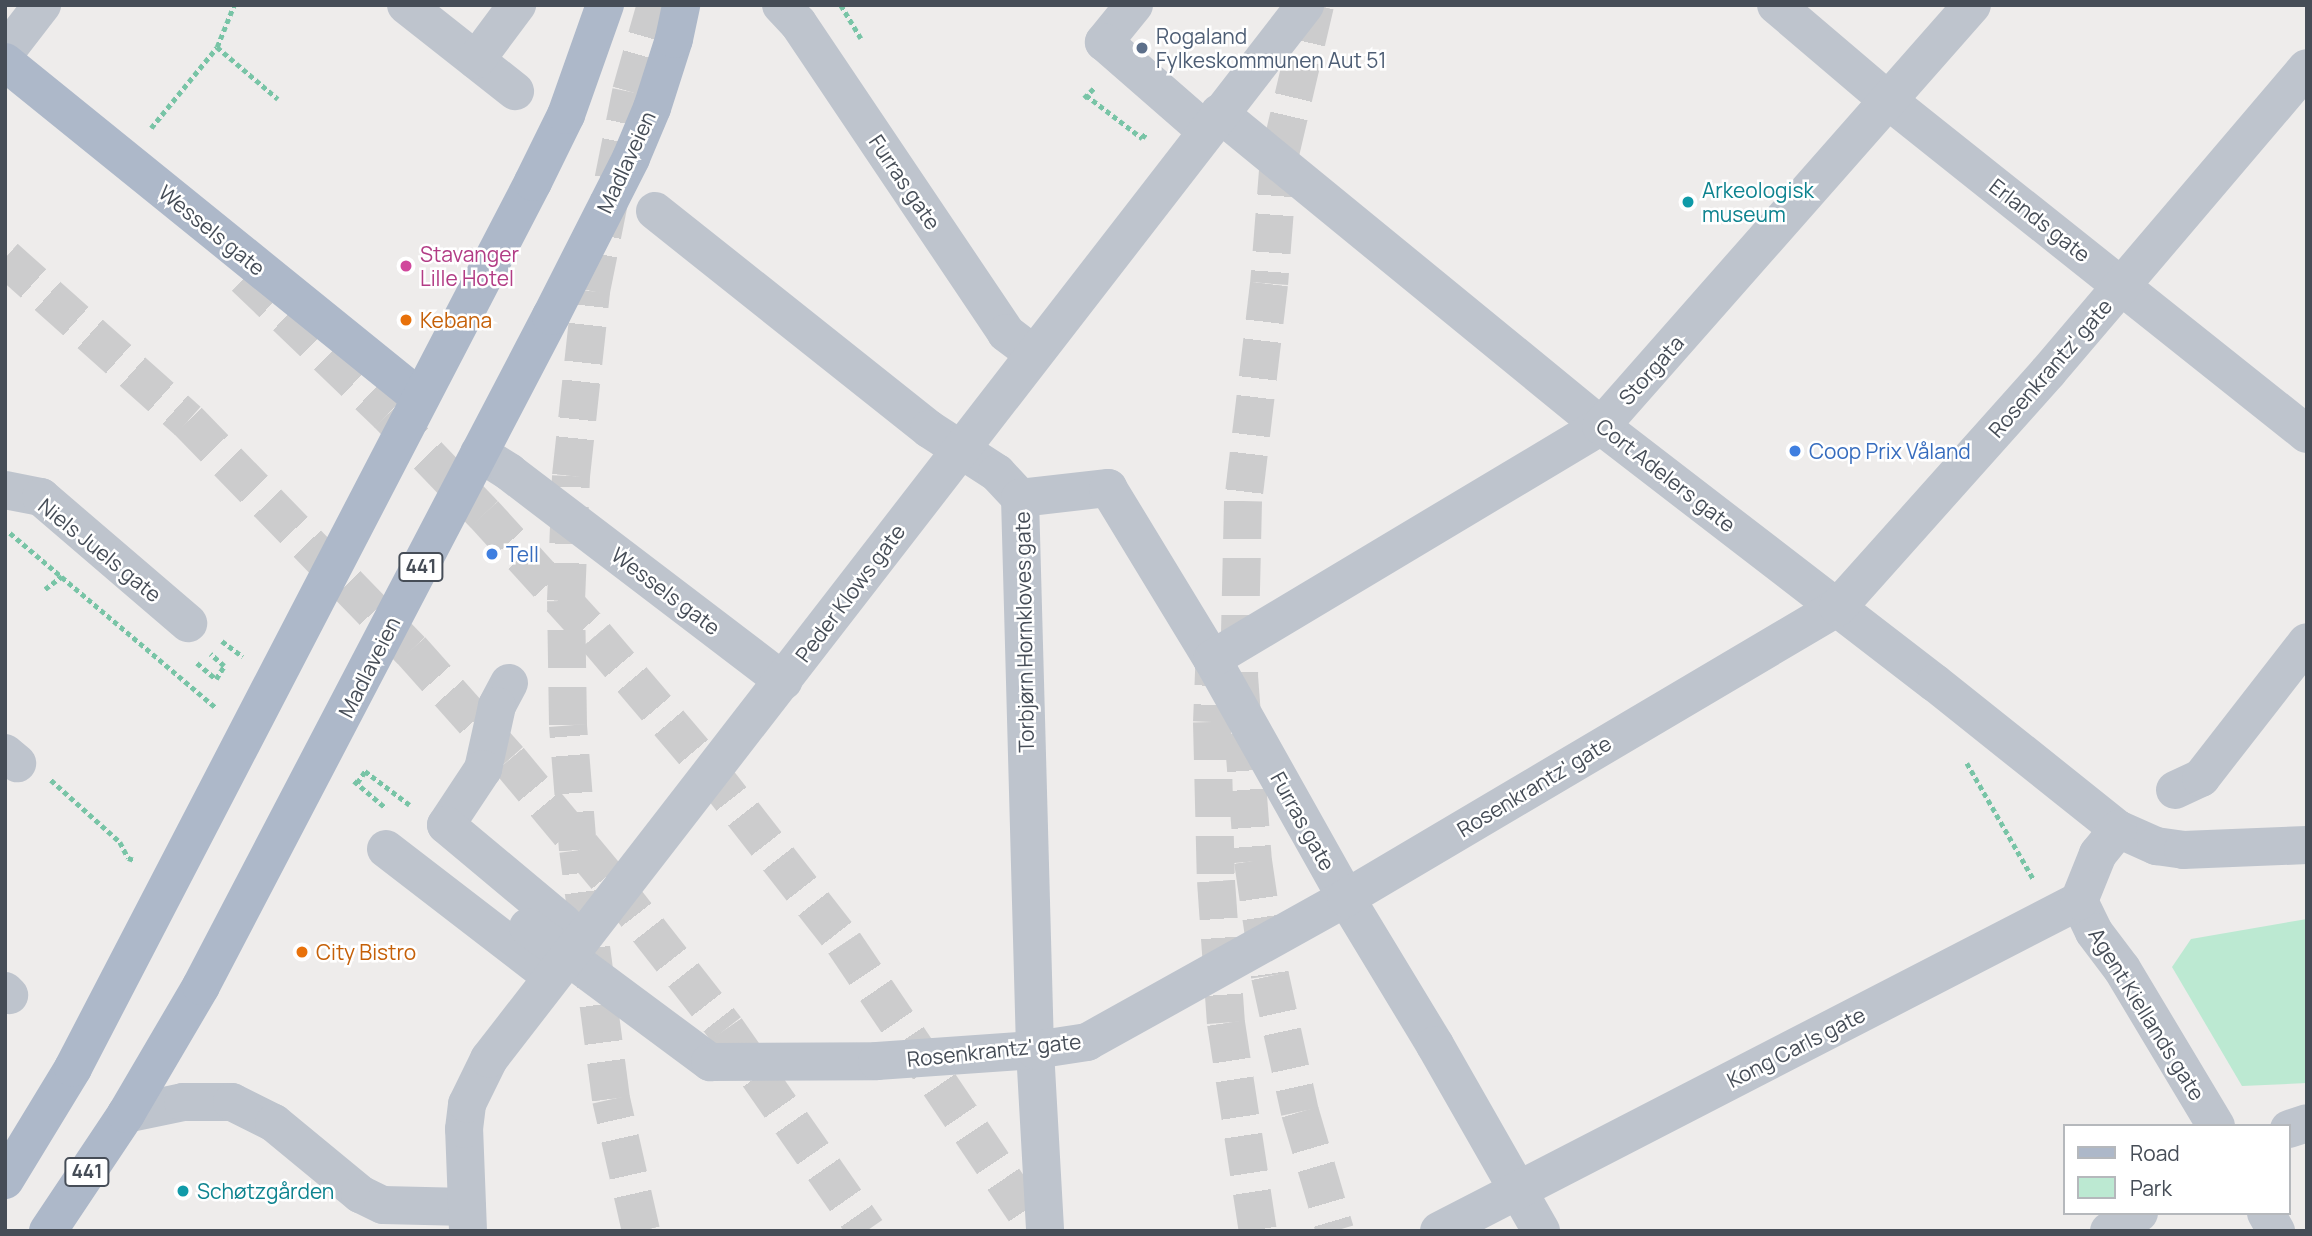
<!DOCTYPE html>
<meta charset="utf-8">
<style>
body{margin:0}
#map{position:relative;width:2312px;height:1236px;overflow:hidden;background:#eeeceb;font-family:Manrope,sans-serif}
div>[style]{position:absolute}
.green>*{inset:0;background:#bce9d2}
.highway-tunnel>*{height:38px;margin-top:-19px;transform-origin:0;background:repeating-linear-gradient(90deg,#cccccd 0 38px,transparent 0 57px)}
.path>*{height:4.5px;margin-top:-2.25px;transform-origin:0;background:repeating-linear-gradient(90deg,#78c4a6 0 5px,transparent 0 8.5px)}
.minor>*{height:38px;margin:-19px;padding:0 19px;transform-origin:19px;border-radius:19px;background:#bec4cd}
.major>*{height:38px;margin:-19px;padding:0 19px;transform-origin:19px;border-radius:19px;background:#adb8c9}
.dots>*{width:19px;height:19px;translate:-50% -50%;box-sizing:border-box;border:4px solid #fff;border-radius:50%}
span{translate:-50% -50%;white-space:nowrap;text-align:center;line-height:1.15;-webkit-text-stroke:5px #fff;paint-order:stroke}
.shield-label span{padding:2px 5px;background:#fff;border:2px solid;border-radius:5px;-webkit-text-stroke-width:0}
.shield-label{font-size:19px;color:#464d57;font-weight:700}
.service-label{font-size:21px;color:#4e5e75}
.left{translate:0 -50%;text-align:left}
.street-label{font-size:21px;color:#464d57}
.culture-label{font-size:21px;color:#0d838f}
.hotel-label{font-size:21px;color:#b23c85}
.food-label{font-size:21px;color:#c56008}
.shop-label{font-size:21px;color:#366cbe}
.frame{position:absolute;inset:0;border:7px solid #464d57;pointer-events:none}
.legend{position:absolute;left:2063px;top:1124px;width:228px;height:91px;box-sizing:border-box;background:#fff;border:2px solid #b5b8bc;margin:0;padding:9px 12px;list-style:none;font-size:21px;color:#464d57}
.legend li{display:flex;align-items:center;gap:14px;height:35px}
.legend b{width:35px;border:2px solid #b5b8bc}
</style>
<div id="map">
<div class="green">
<div style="clip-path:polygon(2307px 919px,2307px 1083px,2242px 1086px,2172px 967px,2191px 939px)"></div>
</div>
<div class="highway-tunnel">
<div style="left:1315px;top:5px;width:157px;rotate:103.2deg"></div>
<div style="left:1279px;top:158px;width:126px;rotate:94.5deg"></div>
<div style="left:1269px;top:284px;width:219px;rotate:96.8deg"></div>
<div style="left:1243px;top:501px;width:175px;rotate:91.3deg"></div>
<div style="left:1239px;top:676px;width:186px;rotate:85.7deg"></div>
<div style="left:1253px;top:861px;width:116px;rotate:81.6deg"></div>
<div style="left:1270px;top:976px;width:139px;rotate:77.6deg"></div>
<div style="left:1300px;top:1112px;width:124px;rotate:73.6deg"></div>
<div style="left:5px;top:258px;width:245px;rotate:41.7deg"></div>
<div style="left:188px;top:421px;width:320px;rotate:45.8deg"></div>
<div style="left:411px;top:650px;width:147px;rotate:48.3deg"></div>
<div style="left:509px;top:760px;width:163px;rotate:50.2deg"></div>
<div style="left:613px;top:885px;width:183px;rotate:51.9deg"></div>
<div style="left:726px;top:1029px;width:246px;rotate:55.1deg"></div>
<div style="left:245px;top:277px;width:198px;rotate:43.8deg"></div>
<div style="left:388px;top:414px;width:139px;rotate:46.2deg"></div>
<div style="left:484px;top:514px;width:165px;rotate:47.7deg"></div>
<div style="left:595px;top:636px;width:175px;rotate:49.6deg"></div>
<div style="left:708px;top:769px;width:221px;rotate:52deg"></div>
<div style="left:844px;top:943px;width:347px;rotate:56deg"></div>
<div style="left:1215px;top:648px;width:74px;rotate:92.3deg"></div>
<div style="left:1212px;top:722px;width:159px;rotate:88.6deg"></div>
<div style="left:1216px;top:881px;width:142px;rotate:86deg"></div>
<div style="left:1226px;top:1023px;width:210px;rotate:81.3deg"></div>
<div style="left:641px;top:1231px;width:135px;rotate:-102.8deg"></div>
<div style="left:611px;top:1099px;width:251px;rotate:-97.5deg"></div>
<div style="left:578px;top:850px;width:125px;rotate:-94.6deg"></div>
<div style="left:568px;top:725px;width:124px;rotate:-90.9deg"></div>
<div style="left:566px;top:601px;width:125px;rotate:-87.7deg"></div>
<div style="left:571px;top:476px;width:186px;rotate:-83.8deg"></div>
<div style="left:591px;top:291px;width:203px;rotate:-78.6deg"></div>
<div style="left:631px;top:92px;width:91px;rotate:-74deg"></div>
</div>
<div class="path">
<div style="left:841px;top:5px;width:39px;rotate:59deg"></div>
<div style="left:217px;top:47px;width:80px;rotate:40.4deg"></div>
<div style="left:1086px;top:95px;width:71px;rotate:37.5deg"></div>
<div style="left:1142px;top:138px;width:6px;rotate:-51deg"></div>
<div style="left:1084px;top:98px;width:14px;rotate:-45deg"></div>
<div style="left:151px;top:128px;width:104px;rotate:-50.8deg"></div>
<div style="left:217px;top:47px;width:45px;rotate:-68deg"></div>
<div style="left:10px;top:533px;width:270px;rotate:40.3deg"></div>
<div style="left:45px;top:589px;width:21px;rotate:-37deg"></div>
<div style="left:222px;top:641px;width:26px;rotate:37deg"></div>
<div style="left:197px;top:663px;width:25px;rotate:40deg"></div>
<div style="left:216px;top:679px;width:15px;rotate:-58deg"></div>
<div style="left:224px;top:666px;width:18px;rotate:-139deg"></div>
<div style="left:1967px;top:763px;width:135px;rotate:60.2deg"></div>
<div style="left:51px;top:780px;width:93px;rotate:41.9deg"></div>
<div style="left:120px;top:842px;width:18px;rotate:63deg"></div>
<div style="left:128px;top:858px;width:6px;rotate:18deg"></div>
<div style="left:354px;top:781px;width:42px;rotate:40.2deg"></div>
<div style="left:357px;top:783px;width:14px;rotate:-56deg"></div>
<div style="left:365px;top:771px;width:56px;rotate:37.1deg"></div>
</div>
<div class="minor">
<div style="left:406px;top:5px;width:139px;rotate:38.3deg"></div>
<div style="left:781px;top:5px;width:25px;rotate:47deg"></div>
<div style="left:798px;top:23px;width:373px;rotate:56.1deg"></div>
<div style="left:1006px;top:333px;width:35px;rotate:37deg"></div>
<div style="left:1134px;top:5px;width:48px;rotate:129deg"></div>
<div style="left:1104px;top:42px;width:135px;rotate:41.1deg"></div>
<div style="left:1776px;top:5px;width:150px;rotate:40.4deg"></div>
<div style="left:1890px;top:102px;width:533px;rotate:38.53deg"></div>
<div style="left:5px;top:53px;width:61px;rotate:-52.4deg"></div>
<div style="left:476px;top:60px;width:69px;rotate:-53.3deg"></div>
<div style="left:1219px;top:113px;width:494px;rotate:39.3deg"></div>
<div style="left:1601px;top:426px;width:421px;rotate:37.6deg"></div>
<div style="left:1935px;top:683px;width:234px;rotate:38.6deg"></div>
<div style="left:2118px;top:829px;width:42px;rotate:24.1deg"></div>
<div style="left:2156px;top:846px;width:27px;rotate:8deg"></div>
<div style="left:2183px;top:850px;width:124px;rotate:-2.3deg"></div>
<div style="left:655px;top:211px;width:350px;rotate:38.5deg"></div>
<div style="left:929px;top:429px;width:81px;rotate:32.9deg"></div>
<div style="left:997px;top:473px;width:34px;rotate:47deg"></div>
<div style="left:1020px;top:498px;width:552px;rotate:88.44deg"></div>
<div style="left:1035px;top:1050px;width:181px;rotate:86.8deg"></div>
<div style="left:479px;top:453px;width:36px;rotate:32deg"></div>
<div style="left:509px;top:472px;width:345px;rotate:37.3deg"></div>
<div style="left:5px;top:490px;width:37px;rotate:11deg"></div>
<div style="left:41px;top:497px;width:194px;rotate:40.6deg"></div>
<div style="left:1020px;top:498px;width:89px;rotate:-6.5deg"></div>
<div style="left:1108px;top:488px;width:200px;rotate:58.7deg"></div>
<div style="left:1212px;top:659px;width:274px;rotate:60.7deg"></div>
<div style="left:1346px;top:898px;width:172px;rotate:58.8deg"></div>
<div style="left:1435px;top:1045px;width:214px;rotate:60.3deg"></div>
<div style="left:1212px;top:659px;width:453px;rotate:-30.9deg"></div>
<div style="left:1601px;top:426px;width:561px;rotate:-48.61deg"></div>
<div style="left:509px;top:683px;width:26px;rotate:118deg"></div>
<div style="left:497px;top:706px;width:65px;rotate:102.5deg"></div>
<div style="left:483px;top:769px;width:67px;rotate:123.5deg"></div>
<div style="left:446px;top:825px;width:153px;rotate:39.9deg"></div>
<div style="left:5px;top:753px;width:16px;rotate:40deg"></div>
<div style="left:2175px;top:790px;width:29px;rotate:-25deg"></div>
<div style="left:2201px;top:778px;width:172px;rotate:-52.1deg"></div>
<div style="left:386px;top:849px;width:203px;rotate:37.6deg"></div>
<div style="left:2079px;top:901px;width:34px;rotate:64deg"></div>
<div style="left:2094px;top:932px;width:46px;rotate:52.9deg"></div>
<div style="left:2122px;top:969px;width:183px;rotate:59.1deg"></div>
<div style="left:528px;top:927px;width:227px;rotate:36.6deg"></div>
<div style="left:710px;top:1062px;width:167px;rotate:-0.3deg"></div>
<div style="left:877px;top:1061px;width:158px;rotate:-4deg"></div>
<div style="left:1035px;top:1050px;width:53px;rotate:-8.7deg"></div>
<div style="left:1087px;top:1042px;width:296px;rotate:-29.1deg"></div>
<div style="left:1346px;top:898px;width:572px;rotate:-30.6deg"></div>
<div style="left:1838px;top:607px;width:315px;rotate:-48.2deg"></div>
<div style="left:2048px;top:372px;width:399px;rotate:-49.6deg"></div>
<div style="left:5px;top:991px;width:6px;rotate:45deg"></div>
<div style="left:126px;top:1114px;width:58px;rotate:-11.9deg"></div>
<div style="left:183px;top:1102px;width:49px"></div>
<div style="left:232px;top:1102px;width:47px;rotate:26.6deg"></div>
<div style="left:274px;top:1123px;width:112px;rotate:39.5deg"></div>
<div style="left:360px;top:1194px;width:25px;rotate:26deg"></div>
<div style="left:383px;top:1205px;width:84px;rotate:1.4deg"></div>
<div style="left:2289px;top:1129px;width:19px;rotate:-18deg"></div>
<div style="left:2266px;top:1213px;width:21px;rotate:61deg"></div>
<div style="left:468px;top:1231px;width:102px;rotate:-92.2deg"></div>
<div style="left:464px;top:1129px;width:25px;rotate:-83deg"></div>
<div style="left:467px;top:1104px;width:50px;rotate:-63.9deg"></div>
<div style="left:489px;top:1059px;width:1333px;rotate:-52.25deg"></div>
<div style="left:1439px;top:1231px;width:720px;rotate:-27.28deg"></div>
<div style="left:2079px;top:901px;width:51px;rotate:-68deg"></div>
<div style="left:2098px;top:854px;width:32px;rotate:-51deg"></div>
<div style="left:2109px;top:1231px;width:35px;rotate:-31deg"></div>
</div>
<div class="major">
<div style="left:5px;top:62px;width:534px;rotate:38.99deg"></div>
<div style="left:5px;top:1180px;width:131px;rotate:-58.7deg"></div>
<div style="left:73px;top:1068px;width:998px;rotate:-62.56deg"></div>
<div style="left:533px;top:182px;width:75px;rotate:-63.8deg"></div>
<div style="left:566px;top:115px;width:117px;rotate:-70.5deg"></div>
<div style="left:48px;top:1231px;width:141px;rotate:-56.3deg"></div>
<div style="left:126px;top:1114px;width:148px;rotate:-59.6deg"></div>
<div style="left:201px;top:986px;width:756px;rotate:-62.42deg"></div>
<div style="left:551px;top:316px;width:177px;rotate:-63.1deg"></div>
<div style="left:631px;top:158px;width:54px;rotate:-67.2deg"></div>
<div style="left:652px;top:108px;width:72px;rotate:-72.3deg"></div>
<div style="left:674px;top:39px;width:35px;rotate:-78deg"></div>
</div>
<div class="dots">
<div style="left:1142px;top:48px;background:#5c6f8a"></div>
<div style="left:1688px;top:202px;background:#0f9aa8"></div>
<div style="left:406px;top:266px;background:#d1479c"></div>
<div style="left:406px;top:320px;background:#e8710a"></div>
<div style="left:1795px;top:451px;background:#3f7fe0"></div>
<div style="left:492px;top:554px;background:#3f7fe0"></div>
<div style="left:302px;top:952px;background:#e8710a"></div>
<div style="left:183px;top:1191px;background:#0f9aa8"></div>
</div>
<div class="shield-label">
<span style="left:421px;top:567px">441</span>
<span style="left:87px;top:1172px">441</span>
</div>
<div class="service-label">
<span class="left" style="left:1156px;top:48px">Rogaland<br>Fylkeskommunen Aut 51</span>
</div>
<div class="street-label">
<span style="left:626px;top:162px;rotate:-65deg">Madlaveien</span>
<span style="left:905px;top:182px;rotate:56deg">Furras gate</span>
<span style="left:2040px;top:220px;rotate:38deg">Erlands gate</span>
<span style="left:212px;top:230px;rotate:39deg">Wessels gate</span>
<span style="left:2050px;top:368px;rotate:-49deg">Rosenkrantz' gate</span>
<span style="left:1651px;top:370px;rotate:-48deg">Storgata</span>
<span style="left:1666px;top:475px;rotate:38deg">Cort Adelers gate</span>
<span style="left:100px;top:550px;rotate:39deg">Niels Juels gate</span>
<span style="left:666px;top:591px;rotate:37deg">Wessels gate</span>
<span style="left:850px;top:593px;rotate:-53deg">Peder Klows gate</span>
<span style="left:1024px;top:632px;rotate:-91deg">Torbjørn Hornkloves gate</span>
<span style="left:369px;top:667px;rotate:-63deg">Madlaveien</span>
<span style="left:1534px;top:786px;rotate:-31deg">Rosenkrantz' gate</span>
<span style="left:1303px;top:821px;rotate:61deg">Furras gate</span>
<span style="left:2147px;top:1014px;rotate:58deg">Agent Kiellands gate</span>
<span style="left:1796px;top:1047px;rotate:-27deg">Kong Carls gate</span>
<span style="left:994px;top:1050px;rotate:-6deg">Rosenkrantz' gate</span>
</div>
<div class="culture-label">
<span class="left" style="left:1702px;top:202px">Arkeologisk<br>museum</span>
<span class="left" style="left:197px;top:1191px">Schøtzgården</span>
</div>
<div class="hotel-label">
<span class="left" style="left:420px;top:266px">Stavanger<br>Lille Hotel</span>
</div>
<div class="food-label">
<span class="left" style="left:420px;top:320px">Kebana</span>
<span class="left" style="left:316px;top:952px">City Bistro</span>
</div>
<div class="shop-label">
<span class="left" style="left:1809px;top:451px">Coop Prix Våland</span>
<span class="left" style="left:506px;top:554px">Tell</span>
</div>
<div class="frame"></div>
<ul class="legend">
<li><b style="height:9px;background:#adb8c9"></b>Road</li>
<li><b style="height:19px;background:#bce9d2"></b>Park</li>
</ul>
</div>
